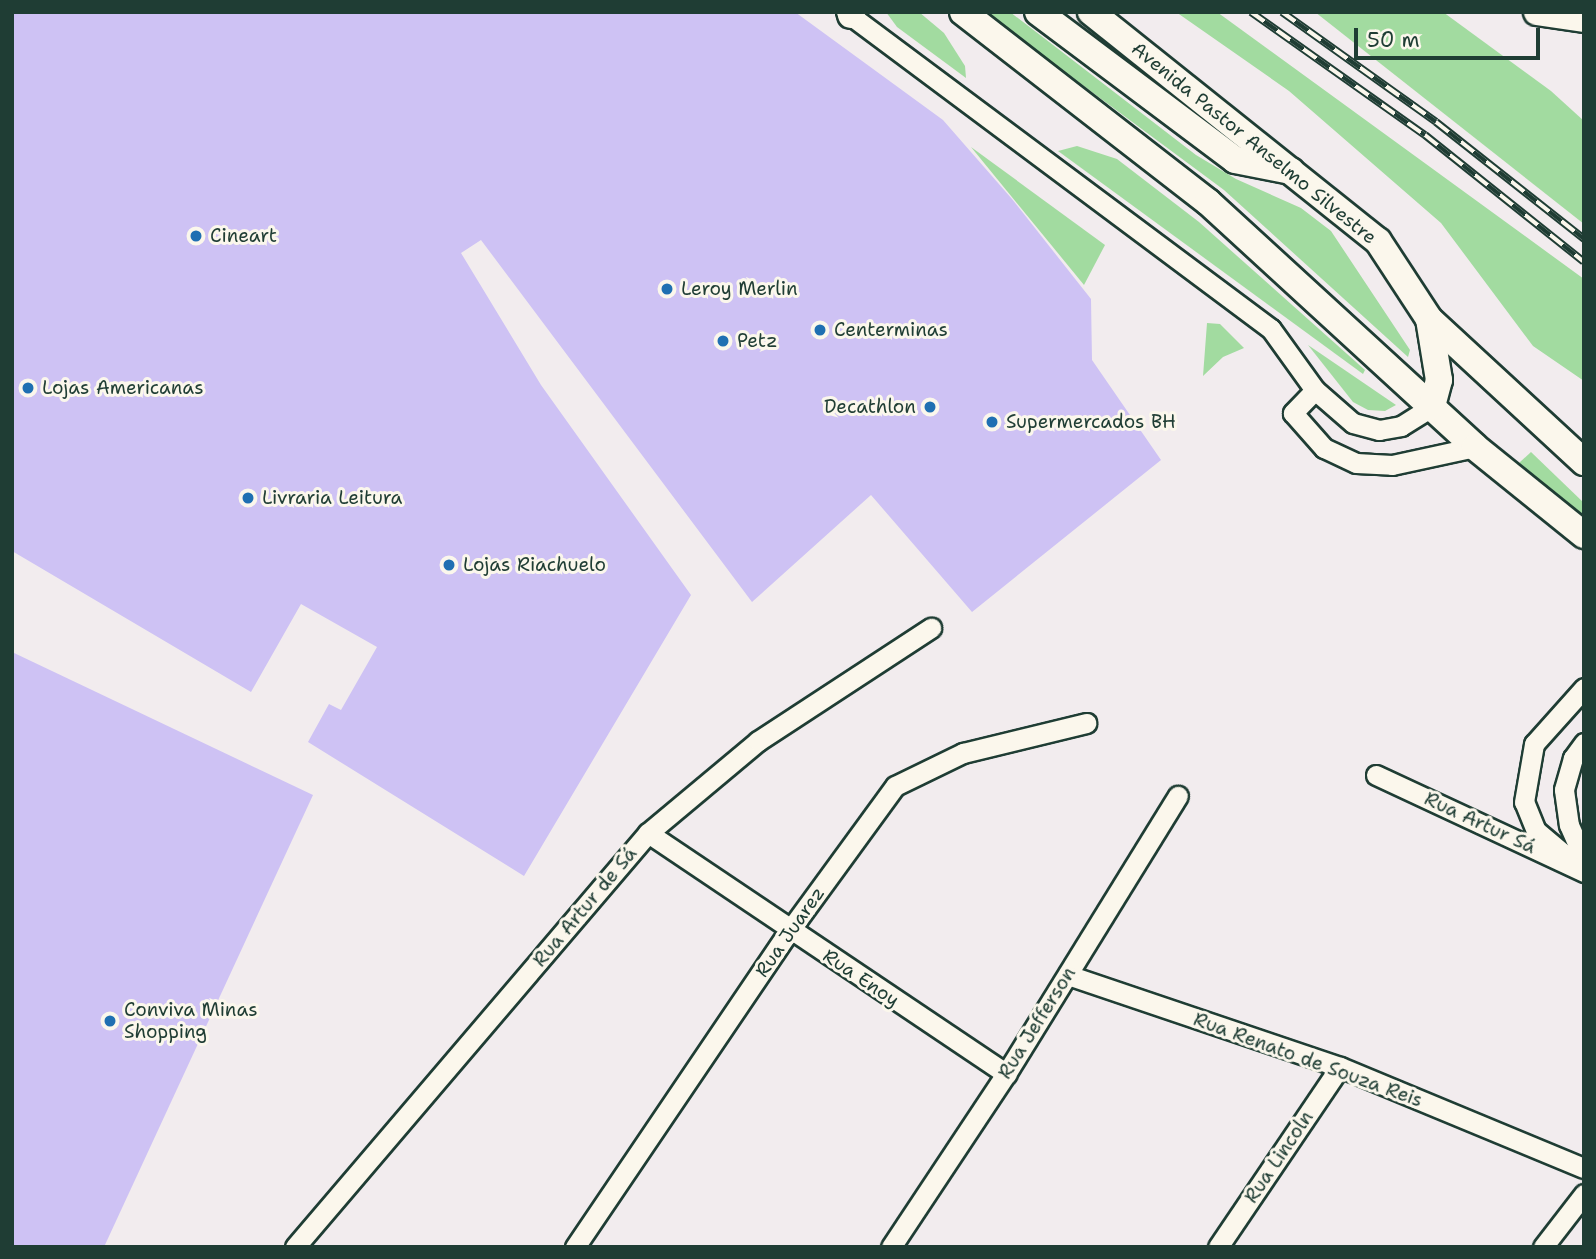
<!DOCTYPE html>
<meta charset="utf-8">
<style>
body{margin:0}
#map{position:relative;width:1596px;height:1259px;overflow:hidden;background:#f2ecee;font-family:"Shantell Sans",sans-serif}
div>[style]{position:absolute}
.green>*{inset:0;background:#a2dba0}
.building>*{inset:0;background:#cec2f4}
.roads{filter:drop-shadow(2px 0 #1f3d34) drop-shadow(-2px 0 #1f3d34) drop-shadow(0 2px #1f3d34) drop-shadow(0 -2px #1f3d34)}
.street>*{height:19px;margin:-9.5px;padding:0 9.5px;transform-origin:9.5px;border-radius:9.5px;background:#fbf7ec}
.secondary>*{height:26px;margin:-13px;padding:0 13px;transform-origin:13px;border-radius:13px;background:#fbf7ec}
.rail>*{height:8px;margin-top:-4px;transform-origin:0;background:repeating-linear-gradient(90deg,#fbf7ec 0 16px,#1f3d34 0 32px);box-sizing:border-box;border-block:2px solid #1f3d34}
.dots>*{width:19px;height:19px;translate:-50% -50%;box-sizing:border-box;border:4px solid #fbf7ec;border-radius:50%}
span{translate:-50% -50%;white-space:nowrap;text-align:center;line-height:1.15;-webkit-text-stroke:6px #fbf7ec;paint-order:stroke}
.street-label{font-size:19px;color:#1f3d34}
.poi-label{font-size:19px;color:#1f3d34}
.left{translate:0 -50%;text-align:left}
.right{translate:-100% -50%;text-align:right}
.frame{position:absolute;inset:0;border:14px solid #1f3d34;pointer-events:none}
.scale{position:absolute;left:1354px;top:28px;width:186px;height:32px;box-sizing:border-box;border:4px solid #1f3d34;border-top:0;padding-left:9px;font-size:21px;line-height:24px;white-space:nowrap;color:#1f3d34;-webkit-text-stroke:5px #fbf7ec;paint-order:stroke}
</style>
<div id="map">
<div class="green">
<div style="clip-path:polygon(886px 12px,919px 12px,944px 33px,965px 66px,966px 78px,897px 27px)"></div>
<div style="clip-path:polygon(984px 12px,1010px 12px,1196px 155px,1236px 179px,1301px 208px,1331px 231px,1410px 350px,1408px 357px,1224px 190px)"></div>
<div style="clip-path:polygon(1176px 12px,1217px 12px,1584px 279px,1584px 381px,1533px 346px,1441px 223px,1289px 91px)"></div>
<div style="clip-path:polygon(1315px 12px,1443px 12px,1551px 91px,1584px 121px,1584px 224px)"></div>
<div style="clip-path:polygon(1077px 146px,1117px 159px,1199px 222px,1365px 370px,1363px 374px,1058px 151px)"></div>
<div style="clip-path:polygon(971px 147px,1105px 245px,1084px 285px)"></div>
<div style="clip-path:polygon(1207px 323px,1220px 324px,1244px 348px,1223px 357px,1203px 376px)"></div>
<div style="clip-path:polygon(1308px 345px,1396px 405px,1385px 411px,1368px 410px,1353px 402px)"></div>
<div style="clip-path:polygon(1531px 452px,1584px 503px,1584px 522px,1519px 463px)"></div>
</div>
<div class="building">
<div style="clip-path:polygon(12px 12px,795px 12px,943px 120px,1012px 199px,1091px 299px,1092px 360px,1161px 460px,972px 612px,871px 495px,752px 602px,481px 240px,461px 253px,541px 385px,691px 595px,524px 876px,308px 742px,329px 704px,341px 710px,377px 647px,301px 604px,251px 692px,12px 551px)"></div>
<div style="clip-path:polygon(12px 652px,313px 795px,104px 1247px,12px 1247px)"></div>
</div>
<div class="roads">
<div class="street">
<div style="left:846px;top:12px;width:530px;rotate:36.72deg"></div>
<div style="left:1271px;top:329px;width:75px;rotate:54.2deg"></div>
<div style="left:1315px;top:390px;width:50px;rotate:41deg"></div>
<div style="left:1353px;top:423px;width:27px;rotate:15deg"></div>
<div style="left:1379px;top:430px;width:22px;rotate:-10deg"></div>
<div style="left:1401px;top:426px;width:36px;rotate:-32deg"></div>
<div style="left:1315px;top:390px;width:32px;rotate:134deg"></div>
<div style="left:1293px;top:413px;width:47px;rotate:48.5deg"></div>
<div style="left:1324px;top:448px;width:35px;rotate:25deg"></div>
<div style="left:1356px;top:463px;width:36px;rotate:3deg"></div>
<div style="left:1392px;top:465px;width:85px;rotate:-12.2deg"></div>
<div style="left:1584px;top:743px;width:19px;rotate:126deg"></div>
<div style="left:1573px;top:758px;width:33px;rotate:106deg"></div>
<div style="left:1564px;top:790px;width:35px;rotate:82deg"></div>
<div style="left:1569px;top:825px;width:37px;rotate:66deg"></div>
<div style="left:1376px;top:775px;width:230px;rotate:25deg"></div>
<div style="left:648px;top:833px;width:432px;rotate:33.9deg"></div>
<div style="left:1565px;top:855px;width:38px;rotate:-140deg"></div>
<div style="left:1536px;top:831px;width:31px;rotate:-112deg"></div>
<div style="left:1524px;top:802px;width:59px;rotate:-80.2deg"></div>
<div style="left:1534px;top:744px;width:75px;rotate:-48.2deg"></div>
<div style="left:1068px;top:975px;width:287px;rotate:18.7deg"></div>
<div style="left:1340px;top:1067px;width:264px;rotate:22.5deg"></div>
<div style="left:295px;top:1247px;width:544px;rotate:-49.55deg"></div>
<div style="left:648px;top:833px;width:143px;rotate:-39.9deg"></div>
<div style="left:758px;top:741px;width:207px;rotate:-33.2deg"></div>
<div style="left:575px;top:1247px;width:383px;rotate:-55.9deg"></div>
<div style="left:790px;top:930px;width:178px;rotate:-53.9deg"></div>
<div style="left:895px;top:786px;width:76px;rotate:-25.9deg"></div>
<div style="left:963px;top:753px;width:127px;rotate:-13.7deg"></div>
<div style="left:891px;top:1247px;width:208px;rotate:-56.4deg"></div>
<div style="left:1006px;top:1074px;width:327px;rotate:-58.3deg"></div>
<div style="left:1218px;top:1247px;width:217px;rotate:-55.9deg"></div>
<div style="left:1543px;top:1247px;width:67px;rotate:-52.3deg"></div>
</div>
<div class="secondary">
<div style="left:963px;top:12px;width:310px;rotate:37.8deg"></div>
<div style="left:1208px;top:202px;width:362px;rotate:42.5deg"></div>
<div style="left:1475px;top:447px;width:140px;rotate:38.9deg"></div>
<div style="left:1038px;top:12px;width:246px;rotate:36.9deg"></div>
<div style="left:1235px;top:160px;width:57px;rotate:11.1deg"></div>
<div style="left:1091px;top:12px;width:367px;rotate:38.6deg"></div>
<div style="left:1378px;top:241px;width:93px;rotate:56.8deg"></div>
<div style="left:1429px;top:319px;width:211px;rotate:42.7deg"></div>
<div style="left:1537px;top:12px;width:48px;rotate:8.5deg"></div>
<div style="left:851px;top:15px;width:3px;rotate:-72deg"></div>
<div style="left:1429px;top:319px;width:62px;rotate:80.7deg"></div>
<div style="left:1439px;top:380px;width:28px;rotate:105deg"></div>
</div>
</div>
<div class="rail">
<div style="left:1251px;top:12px;width:213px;rotate:35.3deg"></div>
<div style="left:1425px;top:135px;width:203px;rotate:38.6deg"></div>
<div style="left:1282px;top:12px;width:189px;rotate:35.5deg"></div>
<div style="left:1436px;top:122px;width:189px;rotate:38.3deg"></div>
</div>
<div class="dots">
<div style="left:196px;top:236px;background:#1f6fb2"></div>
<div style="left:667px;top:289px;background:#1f6fb2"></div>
<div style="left:820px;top:330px;background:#1f6fb2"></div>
<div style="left:723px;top:341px;background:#1f6fb2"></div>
<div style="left:28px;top:388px;background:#1f6fb2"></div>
<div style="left:930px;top:407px;background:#1f6fb2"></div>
<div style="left:992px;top:422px;background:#1f6fb2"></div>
<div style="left:248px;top:498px;background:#1f6fb2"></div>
<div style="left:449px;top:565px;background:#1f6fb2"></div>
<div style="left:110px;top:1021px;background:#1f6fb2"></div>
</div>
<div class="street-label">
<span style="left:1254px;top:143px;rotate:39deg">Avenida Pastor Anselmo Silvestre</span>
<span style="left:1480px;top:823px;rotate:25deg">Rua Artur Sá</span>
<span style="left:585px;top:907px;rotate:-50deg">Rua Artur de Sá</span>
<span style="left:790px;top:932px;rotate:-55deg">Rua Juarez</span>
<span style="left:861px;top:978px;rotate:34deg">Rua Enoy</span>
<span style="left:1037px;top:1023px;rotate:-58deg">Rua Jefferson</span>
<span style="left:1308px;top:1060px;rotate:20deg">Rua Renato de Souza Reis</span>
<span style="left:1279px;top:1157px;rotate:-56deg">Rua Lincoln</span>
</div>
<div class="poi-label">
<span class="left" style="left:210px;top:236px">Cineart</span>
<span class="left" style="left:681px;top:289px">Leroy Merlin</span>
<span class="left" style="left:834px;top:330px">Centerminas</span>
<span class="left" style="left:737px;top:341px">Petz</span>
<span class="left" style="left:42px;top:388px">Lojas Americanas</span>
<span class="right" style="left:916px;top:407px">Decathlon</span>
<span class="left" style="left:1006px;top:422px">Supermercados BH</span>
<span class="left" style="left:262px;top:498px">Livraria Leitura</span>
<span class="left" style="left:463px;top:565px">Lojas Riachuelo</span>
<span class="left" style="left:124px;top:1021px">Conviva Minas<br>Shopping</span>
</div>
<div class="frame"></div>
<div class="scale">50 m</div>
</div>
